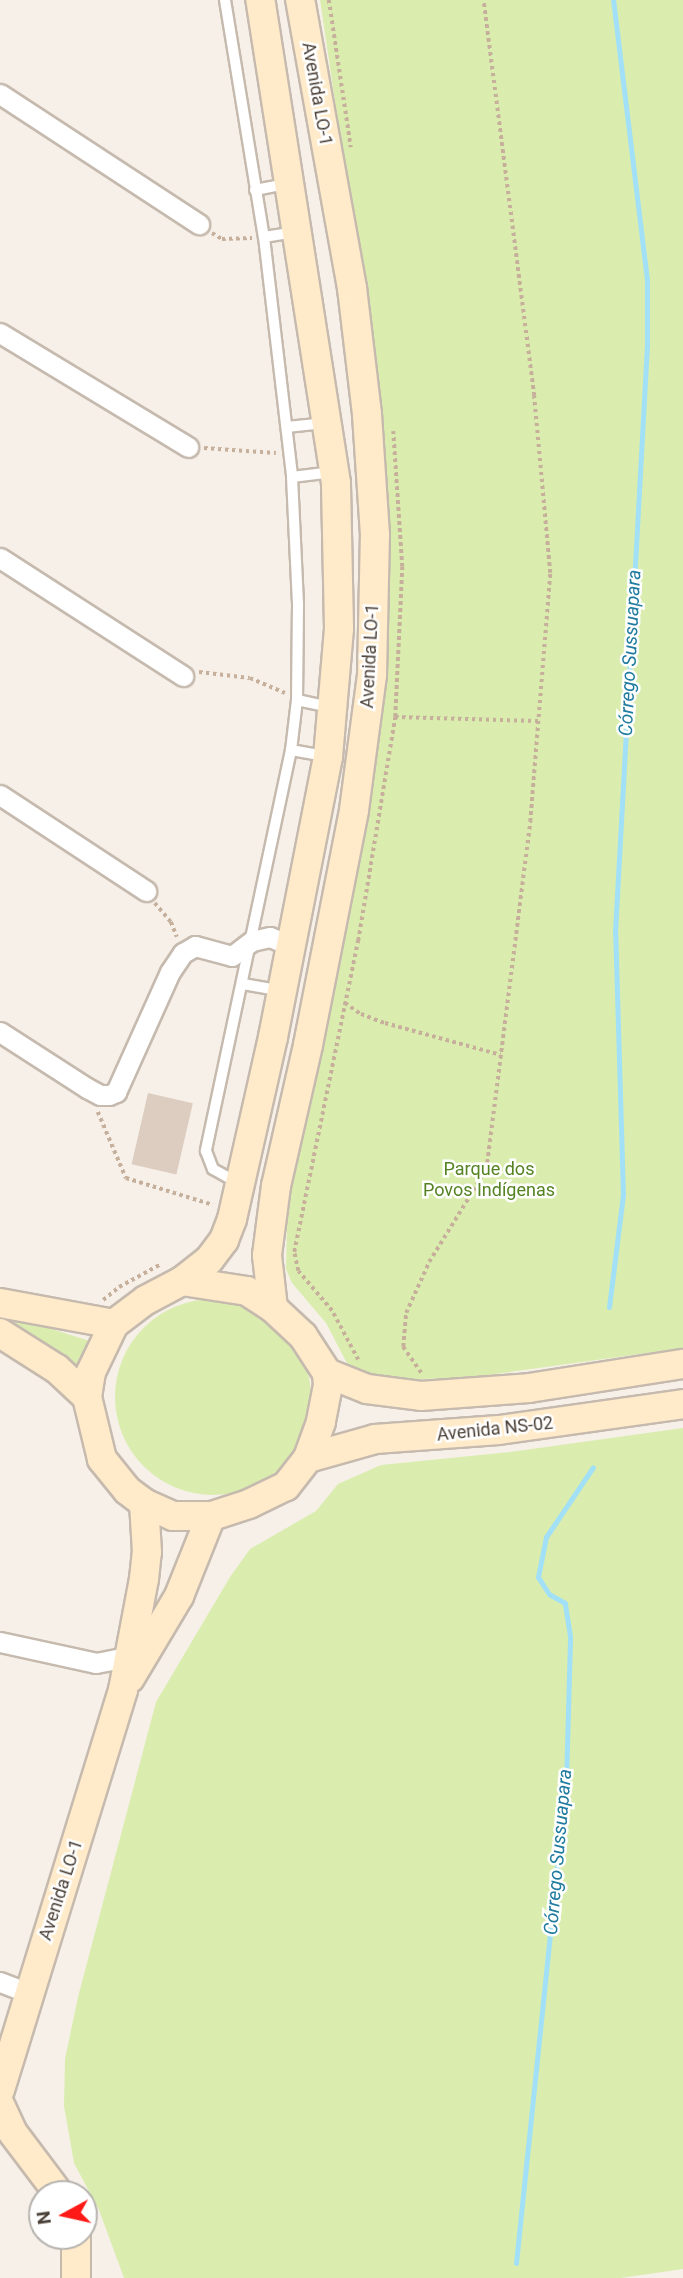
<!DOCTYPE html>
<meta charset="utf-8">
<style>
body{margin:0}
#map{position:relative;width:683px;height:2278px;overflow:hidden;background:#f6f0e9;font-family:Roboto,sans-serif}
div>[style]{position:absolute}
.green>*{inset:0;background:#daedaf}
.round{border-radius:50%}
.stream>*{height:5px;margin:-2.5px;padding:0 2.5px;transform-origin:2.5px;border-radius:2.5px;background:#a1e0f7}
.building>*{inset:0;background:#dccdc0;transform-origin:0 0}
.path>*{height:3.5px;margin-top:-1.75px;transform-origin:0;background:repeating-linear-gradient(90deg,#c6b09b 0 3.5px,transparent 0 7px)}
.roads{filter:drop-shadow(2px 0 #c6baae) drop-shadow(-2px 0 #c6baae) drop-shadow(0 2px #c6baae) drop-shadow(0 -2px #c6baae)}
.lane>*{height:10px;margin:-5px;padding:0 5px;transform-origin:5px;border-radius:5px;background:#fff}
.street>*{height:19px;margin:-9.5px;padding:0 9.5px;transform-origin:9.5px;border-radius:9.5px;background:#fff}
.secondary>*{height:28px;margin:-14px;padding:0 14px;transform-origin:14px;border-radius:14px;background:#ffebca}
span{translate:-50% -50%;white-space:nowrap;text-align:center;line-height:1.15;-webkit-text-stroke:5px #fff;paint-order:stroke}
.street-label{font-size:18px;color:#4b4037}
.park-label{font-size:18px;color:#558323}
.water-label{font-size:19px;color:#207b9f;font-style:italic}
.north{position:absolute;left:28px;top:2180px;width:70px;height:70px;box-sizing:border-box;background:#fff;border:2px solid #b7b3af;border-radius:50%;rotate:262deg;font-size:19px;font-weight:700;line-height:28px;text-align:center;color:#4b4037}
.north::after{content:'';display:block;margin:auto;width:24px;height:32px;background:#ff1a17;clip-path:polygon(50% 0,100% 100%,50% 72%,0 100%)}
</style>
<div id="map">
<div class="green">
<div style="clip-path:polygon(320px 0,683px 0,683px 1348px,467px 1378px,377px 1380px,350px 1369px,326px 1323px,292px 1283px,286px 1269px,288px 1191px,364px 808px,364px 296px)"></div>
<div class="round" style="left:115px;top:1299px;width:196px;height:196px"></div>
<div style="clip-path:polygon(0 1313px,90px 1341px,77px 1378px,0 1327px)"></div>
<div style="clip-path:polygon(683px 1428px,683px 2269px,621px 2278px,124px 2278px,99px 2210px,74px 2163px,64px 2106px,65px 2059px,78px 1997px,156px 1702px,230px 1577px,250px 1549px,316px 1511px,338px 1484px,381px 1465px,510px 1452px)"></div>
</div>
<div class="stream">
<div style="left:609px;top:1307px;width:113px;rotate:-82.9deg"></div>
<div style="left:623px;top:1195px;width:263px;rotate:-91.7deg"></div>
<div style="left:615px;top:932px;width:588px;rotate:-86.88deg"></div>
<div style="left:647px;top:345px;width:65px;rotate:-90deg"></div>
<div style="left:647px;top:280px;width:282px;rotate:-96.9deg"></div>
<div style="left:516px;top:2263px;width:483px;rotate:-84.1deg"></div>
<div style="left:566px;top:1783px;width:147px;rotate:-88.4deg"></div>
<div style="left:570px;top:1636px;width:33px;rotate:-99deg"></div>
<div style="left:565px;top:1603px;width:18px;rotate:-151deg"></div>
<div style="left:549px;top:1594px;width:20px;rotate:-123deg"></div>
<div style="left:538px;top:1577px;width:41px;rotate:-78.7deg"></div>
<div style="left:546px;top:1537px;width:84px;rotate:-56.1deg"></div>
</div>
<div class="building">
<div style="left:148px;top:1093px;width:46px;height:73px;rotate:13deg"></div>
</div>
<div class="path">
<div style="left:329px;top:0;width:149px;rotate:81.5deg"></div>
<div style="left:212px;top:233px;width:12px;rotate:31deg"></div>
<div style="left:222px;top:239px;width:30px;rotate:-2deg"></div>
<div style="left:204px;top:448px;width:72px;rotate:4deg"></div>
<div style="left:199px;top:672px;width:51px;rotate:6.7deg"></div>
<div style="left:250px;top:678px;width:38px;rotate:23deg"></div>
<div style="left:395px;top:717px;width:143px;rotate:1.6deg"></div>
<div style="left:155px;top:903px;width:25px;rotate:50deg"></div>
<div style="left:171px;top:922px;width:16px;rotate:68deg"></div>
<div style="left:345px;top:1003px;width:19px;rotate:35deg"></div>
<div style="left:361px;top:1014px;width:26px;rotate:21deg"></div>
<div style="left:385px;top:1023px;width:120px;rotate:15.4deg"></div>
<div style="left:98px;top:1112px;width:72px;rotate:67deg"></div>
<div style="left:126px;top:1178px;width:91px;rotate:17.2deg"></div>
<div style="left:103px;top:1300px;width:21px;rotate:-39deg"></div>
<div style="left:119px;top:1287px;width:48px;rotate:-28.7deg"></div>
<div style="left:358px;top:1360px;width:55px;rotate:-118deg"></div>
<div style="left:332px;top:1311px;width:52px;rotate:-130.4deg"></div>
<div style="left:298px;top:1271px;width:19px;rotate:-102deg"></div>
<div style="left:294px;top:1252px;width:318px;rotate:-78.4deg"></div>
<div style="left:358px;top:941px;width:227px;rotate:-80.6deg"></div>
<div style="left:395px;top:717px;width:150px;rotate:-87.3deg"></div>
<div style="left:402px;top:567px;width:136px;rotate:-93.8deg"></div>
<div style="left:421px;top:1373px;width:32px;rotate:-125deg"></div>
<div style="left:403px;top:1347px;width:34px;rotate:-85deg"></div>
<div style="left:406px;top:1313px;width:56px;rotate:-65.7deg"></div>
<div style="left:429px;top:1262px;width:95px;rotate:-58.3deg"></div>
<div style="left:479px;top:1181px;width:20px;rotate:-66deg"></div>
<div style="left:487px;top:1163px;width:344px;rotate:-82.8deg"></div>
<div style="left:530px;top:822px;width:250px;rotate:-85.4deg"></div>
<div style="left:550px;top:573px;width:178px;rotate:-95.2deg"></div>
<div style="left:534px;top:396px;width:399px;rotate:-97.3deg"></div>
</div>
<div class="roads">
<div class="lane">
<div style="left:225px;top:0;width:240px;rotate:80.7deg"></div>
<div style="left:264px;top:237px;width:242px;rotate:83.3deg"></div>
<div style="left:292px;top:477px;width:128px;rotate:87.3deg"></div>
<div style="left:298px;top:605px;width:95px;rotate:90.6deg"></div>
<div style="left:297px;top:700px;width:50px;rotate:96.8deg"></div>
<div style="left:291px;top:750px;width:410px;rotate:102deg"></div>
<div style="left:206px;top:1151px;width:19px;rotate:69deg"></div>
<div style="left:213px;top:1169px;width:26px;rotate:29deg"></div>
<div style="left:255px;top:190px;width:31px;rotate:-11deg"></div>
<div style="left:264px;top:237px;width:31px;rotate:-9deg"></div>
<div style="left:287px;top:427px;width:37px;rotate:-6deg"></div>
<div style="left:292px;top:477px;width:41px;rotate:-7deg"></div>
<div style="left:297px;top:700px;width:35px;rotate:12deg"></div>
<div style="left:291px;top:750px;width:35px;rotate:10deg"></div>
<div style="left:243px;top:984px;width:39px;rotate:10deg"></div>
</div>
<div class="street">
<div style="left:0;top:94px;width:238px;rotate:33.2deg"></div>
<div style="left:0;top:333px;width:220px;rotate:31.2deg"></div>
<div style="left:0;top:558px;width:218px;rotate:32.8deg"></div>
<div style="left:0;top:795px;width:175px;rotate:33.3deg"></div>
<div style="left:0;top:1032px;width:103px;rotate:32.8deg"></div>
<div style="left:87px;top:1088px;width:15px;rotate:28deg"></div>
<div style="left:100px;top:1095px;width:9px"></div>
<div style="left:109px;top:1095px;width:8px;rotate:-23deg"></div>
<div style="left:116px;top:1092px;width:132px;rotate:-65.8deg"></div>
<div style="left:170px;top:972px;width:23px;rotate:-56deg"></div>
<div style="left:183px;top:953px;width:14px;rotate:-30deg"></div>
<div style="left:195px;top:946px;width:38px;rotate:15deg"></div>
<div style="left:232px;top:956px;width:25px;rotate:-37deg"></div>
<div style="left:252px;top:941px;width:18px;rotate:-13deg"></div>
<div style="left:270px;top:937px;width:23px;rotate:23deg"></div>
<div style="left:0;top:1642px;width:98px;rotate:12.3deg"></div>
<div style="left:96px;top:1663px;width:32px;rotate:-11deg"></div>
<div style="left:0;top:1982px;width:30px;rotate:21deg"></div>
</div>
<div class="secondary">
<div style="left:182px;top:1281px;width:34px;rotate:-38deg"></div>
<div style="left:209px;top:1260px;width:25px;rotate:-53deg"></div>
<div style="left:224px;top:1240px;width:22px;rotate:-69deg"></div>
<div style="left:232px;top:1219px;width:187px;rotate:-77.3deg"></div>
<div style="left:273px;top:1037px;width:285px;rotate:-78.9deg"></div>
<div style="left:328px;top:757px;width:129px;rotate:-85.1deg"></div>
<div style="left:339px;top:628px;width:145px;rotate:-91.2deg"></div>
<div style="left:336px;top:483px;width:489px;rotate:-98.9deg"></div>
<div style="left:182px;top:1281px;width:66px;rotate:8.7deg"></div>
<div style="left:247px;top:1291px;width:31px;rotate:33deg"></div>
<div style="left:273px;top:1308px;width:41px;rotate:43deg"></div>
<div style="left:303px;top:1336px;width:44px;rotate:57deg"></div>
<div style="left:327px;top:1373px;width:12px;rotate:85deg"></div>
<div style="left:328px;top:1385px;width:38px;rotate:101deg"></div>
<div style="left:321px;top:1422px;width:38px;rotate:110deg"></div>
<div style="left:308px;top:1458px;width:36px;rotate:128deg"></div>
<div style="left:286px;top:1486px;width:41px;rotate:154.1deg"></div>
<div style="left:249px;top:1504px;width:40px;rotate:162deg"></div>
<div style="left:211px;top:1516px;width:38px;rotate:180deg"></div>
<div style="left:173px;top:1516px;width:32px;rotate:-156deg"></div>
<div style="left:144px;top:1503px;width:21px;rotate:-143deg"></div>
<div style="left:127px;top:1490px;width:40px;rotate:-129deg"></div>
<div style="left:102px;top:1459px;width:64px;rotate:-103.6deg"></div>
<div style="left:87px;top:1397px;width:25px;rotate:-81deg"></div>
<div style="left:91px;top:1372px;width:53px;rotate:-64.4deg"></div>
<div style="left:114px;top:1324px;width:40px;rotate:-37deg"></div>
<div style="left:146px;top:1300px;width:41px;rotate:-27.8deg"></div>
<div style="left:0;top:1303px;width:116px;rotate:10.4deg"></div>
<div style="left:273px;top:1308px;width:53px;rotate:-96.5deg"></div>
<div style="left:267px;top:1255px;width:70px;rotate:-82.6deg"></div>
<div style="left:276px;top:1186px;width:145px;rotate:-77.2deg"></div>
<div style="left:308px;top:1045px;width:239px;rotate:-78.9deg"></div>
<div style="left:354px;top:810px;width:136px;rotate:-82.4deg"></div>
<div style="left:372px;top:675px;width:140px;rotate:-88.8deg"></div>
<div style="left:375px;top:535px;width:121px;rotate:-93.8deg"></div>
<div style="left:367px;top:414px;width:127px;rotate:-96.8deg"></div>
<div style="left:352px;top:288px;width:293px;rotate:-100.2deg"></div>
<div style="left:0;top:1333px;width:67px;rotate:32.3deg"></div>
<div style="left:57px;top:1369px;width:41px;rotate:43deg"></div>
<div style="left:327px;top:1373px;width:43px;rotate:21.8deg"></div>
<div style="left:367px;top:1389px;width:54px;rotate:7.4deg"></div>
<div style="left:421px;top:1396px;width:108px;rotate:-4.2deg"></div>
<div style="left:529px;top:1388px;width:156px;rotate:-8.9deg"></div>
<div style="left:308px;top:1458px;width:70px;rotate:-15.8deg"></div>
<div style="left:375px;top:1439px;width:124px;rotate:-4.2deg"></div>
<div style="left:499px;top:1430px;width:186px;rotate:-8deg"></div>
<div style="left:130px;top:1678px;width:96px;rotate:-59.1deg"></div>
<div style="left:179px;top:1596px;width:86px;rotate:-68.2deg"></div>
<div style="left:0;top:2090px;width:418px;rotate:-72.9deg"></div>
<div style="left:123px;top:1690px;width:113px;rotate:-79.3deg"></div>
<div style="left:144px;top:1579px;width:27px;rotate:-84deg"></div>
<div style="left:147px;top:1552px;width:49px;rotate:-93.5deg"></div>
<div style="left:0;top:2105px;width:31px;rotate:65deg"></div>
<div style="left:13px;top:2133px;width:76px;rotate:53deg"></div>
<div style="left:76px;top:2278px;width:42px;rotate:-90deg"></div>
</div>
</div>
<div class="street-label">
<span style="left:317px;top:94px;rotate:80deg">Avenida LO-1</span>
<span style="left:370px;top:656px;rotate:-87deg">Avenida LO-1</span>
<span style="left:495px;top:1429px;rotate:-6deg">Avenida NS-02</span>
<span style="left:61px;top:1890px;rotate:-72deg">Avenida LO-1</span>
</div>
<div class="park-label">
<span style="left:489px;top:1180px">Parque dos<br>Povos Indígenas</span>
</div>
<div class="water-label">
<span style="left:630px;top:653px;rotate:-87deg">Córrego Sussuapara</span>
<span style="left:558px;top:1852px;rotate:-85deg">Córrego Sussuapara</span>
</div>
<div class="north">N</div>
</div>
